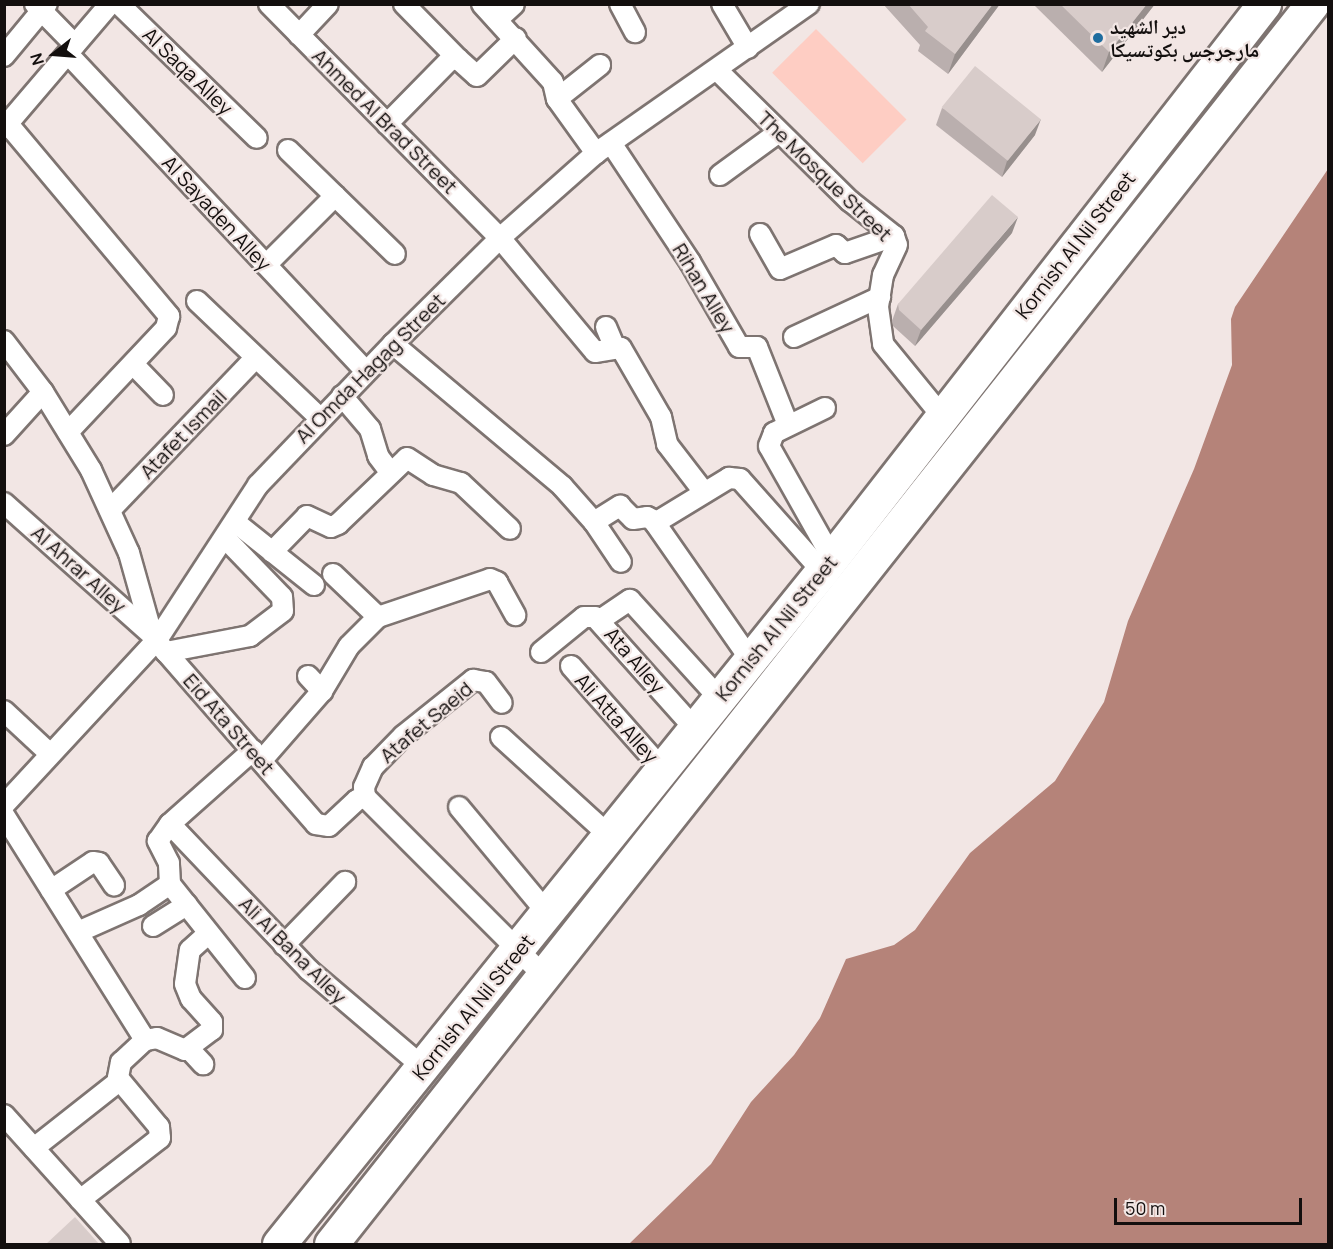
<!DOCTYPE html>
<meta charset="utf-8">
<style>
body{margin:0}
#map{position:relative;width:1333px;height:1249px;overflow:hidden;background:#f2e6e4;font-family:Manrope,"Noto Naskh Arabic",sans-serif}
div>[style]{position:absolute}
.green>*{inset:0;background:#fecdc3;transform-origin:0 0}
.water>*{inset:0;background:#b58379}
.roads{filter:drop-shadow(2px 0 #7e7471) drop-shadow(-2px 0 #7e7471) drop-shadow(0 2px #7e7471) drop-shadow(0 -2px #7e7471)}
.street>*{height:20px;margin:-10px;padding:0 10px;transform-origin:10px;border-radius:10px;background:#fff}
.highway>*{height:33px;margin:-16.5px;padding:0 16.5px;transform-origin:16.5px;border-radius:16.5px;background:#fff}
.wall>*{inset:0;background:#baafae}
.shaded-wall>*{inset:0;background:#978f8d}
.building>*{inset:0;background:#d8ccca;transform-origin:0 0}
.dots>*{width:16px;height:16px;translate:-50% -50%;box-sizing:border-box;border:3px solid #f2e6e4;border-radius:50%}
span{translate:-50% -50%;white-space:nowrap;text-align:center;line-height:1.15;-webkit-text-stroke:4.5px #f2e6e4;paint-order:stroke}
.poi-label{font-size:20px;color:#130f0e;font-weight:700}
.left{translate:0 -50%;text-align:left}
.street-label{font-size:20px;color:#130f0e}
.frame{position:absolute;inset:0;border:6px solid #130f0e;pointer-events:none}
.north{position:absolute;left:24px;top:24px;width:60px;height:60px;-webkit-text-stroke:4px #f2e6e4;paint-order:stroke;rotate:253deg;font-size:16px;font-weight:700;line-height:24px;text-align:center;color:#130f0e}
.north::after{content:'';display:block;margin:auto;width:21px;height:27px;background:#130f0e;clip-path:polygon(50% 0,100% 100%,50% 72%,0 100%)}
.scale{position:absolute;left:1114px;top:1198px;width:188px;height:27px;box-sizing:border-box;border:3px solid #130f0e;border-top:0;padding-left:8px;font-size:18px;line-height:21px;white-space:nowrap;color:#130f0e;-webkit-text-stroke:4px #f2e6e4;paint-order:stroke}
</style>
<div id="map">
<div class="green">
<div style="left:816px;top:29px;width:128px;height:62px;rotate:45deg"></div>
</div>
<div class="water">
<div style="clip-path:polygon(1328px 169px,1328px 1244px,629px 1244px,711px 1164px,751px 1102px,794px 1055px,820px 1018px,846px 959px,894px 945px,915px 930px,970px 853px,1055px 781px,1104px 702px,1128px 621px,1194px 469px,1232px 365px,1231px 319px,1235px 307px)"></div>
</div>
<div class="roads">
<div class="street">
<div style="left:35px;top:4px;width:57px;rotate:45.7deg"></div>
<div style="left:119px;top:4px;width:192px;rotate:44.2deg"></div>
<div style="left:269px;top:4px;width:329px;rotate:45.4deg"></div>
<div style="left:500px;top:238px;width:148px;rotate:50.2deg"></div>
<div style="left:595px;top:352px;width:26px;rotate:-9deg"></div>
<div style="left:621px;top:348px;width:80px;rotate:59.9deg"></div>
<div style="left:661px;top:417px;width:28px;rotate:77deg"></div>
<div style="left:667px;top:444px;width:61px;rotate:52.4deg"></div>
<div style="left:404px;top:4px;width:77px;rotate:45.5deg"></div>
<div style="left:482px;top:4px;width:105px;rotate:47.7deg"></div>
<div style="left:553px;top:82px;width:17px;rotate:77deg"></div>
<div style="left:557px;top:99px;width:67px;rotate:54.2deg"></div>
<div style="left:620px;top:4px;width:32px;rotate:62deg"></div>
<div style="left:722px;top:4px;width:51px;rotate:59.4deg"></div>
<div style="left:497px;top:20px;width:23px;rotate:-43deg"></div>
<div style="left:299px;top:35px;width:42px;rotate:-46.9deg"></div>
<div style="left:68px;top:54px;width:435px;rotate:46.8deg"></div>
<div style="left:4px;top:56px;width:67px;rotate:-50.4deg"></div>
<div style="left:717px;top:70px;width:187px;rotate:44.6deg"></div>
<div style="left:850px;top:201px;width:56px;rotate:38.5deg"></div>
<div style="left:894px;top:236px;width:9px;rotate:72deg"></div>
<div style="left:897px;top:245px;width:33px;rotate:115deg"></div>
<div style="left:883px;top:275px;width:32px;rotate:99deg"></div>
<div style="left:878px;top:307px;width:37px;rotate:82deg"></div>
<div style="left:883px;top:344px;width:93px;rotate:50.7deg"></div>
<div style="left:557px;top:99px;width:55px;rotate:-38.3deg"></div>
<div style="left:8px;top:124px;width:251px;rotate:50deg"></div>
<div style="left:169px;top:316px;width:12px;rotate:104deg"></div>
<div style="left:166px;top:328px;width:143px;rotate:133.3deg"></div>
<div style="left:387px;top:124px;width:90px;rotate:-45.5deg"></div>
<div style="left:450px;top:60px;width:8px;rotate:-7deg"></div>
<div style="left:458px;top:59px;width:25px;rotate:42deg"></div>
<div style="left:477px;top:76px;width:54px;rotate:-44.3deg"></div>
<div style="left:4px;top:128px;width:163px;rotate:-49.5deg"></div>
<div style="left:611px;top:143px;width:143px;rotate:56.4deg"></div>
<div style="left:690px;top:262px;width:98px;rotate:60deg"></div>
<div style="left:739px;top:347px;width:18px"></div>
<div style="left:757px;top:347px;width:84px;rotate:68.3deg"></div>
<div style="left:288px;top:150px;width:149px;rotate:44.2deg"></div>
<div style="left:720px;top:175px;width:73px;rotate:-36.1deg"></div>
<div style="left:760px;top:234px;width:40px;rotate:60.3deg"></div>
<div style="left:780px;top:269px;width:61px;rotate:-23.2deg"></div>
<div style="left:836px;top:245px;width:12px;rotate:42deg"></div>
<div style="left:845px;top:253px;width:52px;rotate:-19.1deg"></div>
<div style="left:266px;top:265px;width:98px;rotate:-45deg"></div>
<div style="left:197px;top:301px;width:170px;rotate:43.6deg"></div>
<div style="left:606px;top:327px;width:23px;rotate:67deg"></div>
<div style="left:794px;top:337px;width:95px;rotate:-24.9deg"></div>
<div style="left:4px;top:341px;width:64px;rotate:52.6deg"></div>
<div style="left:43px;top:392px;width:92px;rotate:58.4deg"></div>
<div style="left:91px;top:470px;width:91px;rotate:65.4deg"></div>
<div style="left:129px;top:553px;width:85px;rotate:74.3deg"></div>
<div style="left:152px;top:635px;width:22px;rotate:51deg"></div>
<div style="left:166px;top:652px;width:228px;rotate:48.9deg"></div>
<div style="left:316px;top:824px;width:13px;rotate:9deg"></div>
<div style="left:329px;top:826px;width:38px;rotate:-43deg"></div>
<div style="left:357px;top:800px;width:9px;rotate:-21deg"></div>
<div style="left:365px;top:797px;width:255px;rotate:45deg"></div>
<div style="left:393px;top:344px;width:221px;rotate:40deg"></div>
<div style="left:562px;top:486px;width:48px;rotate:48.4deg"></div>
<div style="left:594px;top:522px;width:48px;rotate:56deg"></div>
<div style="left:133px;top:364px;width:43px;rotate:45.9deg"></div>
<div style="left:342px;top:396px;width:43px;rotate:49.7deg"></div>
<div style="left:370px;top:429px;width:28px;rotate:73deg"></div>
<div style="left:378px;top:456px;width:21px;rotate:53deg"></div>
<div style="left:825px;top:408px;width:57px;rotate:153.9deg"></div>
<div style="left:774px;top:433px;width:14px;rotate:111deg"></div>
<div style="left:769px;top:446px;width:129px;rotate:60.6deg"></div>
<div style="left:4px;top:435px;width:58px;rotate:-47.8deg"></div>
<div style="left:4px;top:503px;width:198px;rotate:41.7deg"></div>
<div style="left:110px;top:510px;width:211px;rotate:-46.3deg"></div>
<div style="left:235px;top:522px;width:101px;rotate:38.6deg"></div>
<div style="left:594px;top:522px;width:31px;rotate:-32deg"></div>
<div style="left:620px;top:506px;width:18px;rotate:45deg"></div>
<div style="left:633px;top:519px;width:14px;rotate:-8deg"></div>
<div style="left:647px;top:517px;width:7px;rotate:27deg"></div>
<div style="left:653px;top:520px;width:169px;rotate:55.1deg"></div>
<div style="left:655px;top:523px;width:87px;rotate:-31.3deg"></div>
<div style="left:729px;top:478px;width:11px;rotate:5deg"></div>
<div style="left:740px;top:479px;width:123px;rotate:48.3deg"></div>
<div style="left:272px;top:552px;width:50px;rotate:-45.8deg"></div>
<div style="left:307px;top:516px;width:26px;rotate:25deg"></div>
<div style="left:331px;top:527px;width:8px;rotate:-23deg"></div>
<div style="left:338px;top:524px;width:95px;rotate:-43.7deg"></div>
<div style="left:407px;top:458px;width:31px;rotate:33deg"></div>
<div style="left:433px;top:475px;width:29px;rotate:16deg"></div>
<div style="left:461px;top:483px;width:67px;rotate:43.2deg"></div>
<div style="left:333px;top:574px;width:62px;rotate:43.7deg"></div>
<div style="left:600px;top:620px;width:36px;rotate:-34deg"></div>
<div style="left:630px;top:600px;width:132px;rotate:47.8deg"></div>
<div style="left:166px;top:652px;width:86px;rotate:-10.8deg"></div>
<div style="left:250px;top:636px;width:41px;rotate:-37.1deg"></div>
<div style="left:283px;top:611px;width:14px;rotate:-94deg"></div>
<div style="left:282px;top:597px;width:82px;rotate:-134deg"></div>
<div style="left:541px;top:652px;width:55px;rotate:-39.1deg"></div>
<div style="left:584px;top:617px;width:11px"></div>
<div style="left:595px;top:617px;width:150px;rotate:48.2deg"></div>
<div style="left:571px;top:666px;width:137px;rotate:48.5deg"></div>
<div style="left:308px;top:676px;width:21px;rotate:47deg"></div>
<div style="left:4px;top:711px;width:62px;rotate:43deg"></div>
<div style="left:501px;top:737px;width:149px;rotate:42.3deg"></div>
<div style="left:262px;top:760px;width:91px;rotate:-49deg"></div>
<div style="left:322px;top:691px;width:52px;rotate:-59deg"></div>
<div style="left:349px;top:646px;width:41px;rotate:-45deg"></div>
<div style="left:378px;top:617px;width:118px;rotate:-18.7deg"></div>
<div style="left:490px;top:579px;width:8px;rotate:23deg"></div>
<div style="left:497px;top:582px;width:38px;rotate:61deg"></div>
<div style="left:365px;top:797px;width:10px;rotate:-96deg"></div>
<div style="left:364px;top:787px;width:22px;rotate:-66deg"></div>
<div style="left:373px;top:767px;width:43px;rotate:-45.9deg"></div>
<div style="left:403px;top:736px;width:90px;rotate:-38.7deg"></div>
<div style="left:473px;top:680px;width:13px;rotate:9deg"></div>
<div style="left:486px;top:682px;width:26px;rotate:53deg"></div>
<div style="left:4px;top:805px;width:225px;rotate:-47.2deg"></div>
<div style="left:157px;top:640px;width:185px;rotate:-56.9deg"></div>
<div style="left:258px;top:485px;width:195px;rotate:-46.2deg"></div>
<div style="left:393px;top:344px;width:151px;rotate:-44.7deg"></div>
<div style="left:500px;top:238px;width:128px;rotate:-41.5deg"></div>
<div style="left:596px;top:153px;width:260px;rotate:-35deg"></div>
<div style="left:459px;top:807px;width:139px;rotate:50.2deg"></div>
<div style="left:4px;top:815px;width:266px;rotate:57.9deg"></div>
<div style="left:145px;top:1040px;width:33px;rotate:137deg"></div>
<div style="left:121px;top:1062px;width:16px;rotate:101deg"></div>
<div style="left:118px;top:1078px;width:64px;rotate:50.1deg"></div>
<div style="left:159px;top:1127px;width:11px;rotate:85deg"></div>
<div style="left:160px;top:1138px;width:101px;rotate:142.2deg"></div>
<div style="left:170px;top:824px;width:202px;rotate:46.4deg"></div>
<div style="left:309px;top:970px;width:151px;rotate:40.4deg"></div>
<div style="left:51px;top:890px;width:50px;rotate:-33.7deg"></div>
<div style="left:93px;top:862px;width:6px;rotate:9deg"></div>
<div style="left:99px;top:863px;width:27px;rotate:56deg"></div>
<div style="left:153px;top:926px;width:40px;rotate:-32deg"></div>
<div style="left:78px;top:932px;width:67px;rotate:-23.9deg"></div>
<div style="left:139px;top:905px;width:37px;rotate:-34deg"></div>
<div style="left:284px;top:945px;width:88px;rotate:-45.9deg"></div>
<div style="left:245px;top:978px;width:120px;rotate:-128.6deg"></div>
<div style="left:170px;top:884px;width:21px;rotate:-93deg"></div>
<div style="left:169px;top:863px;width:25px;rotate:-117deg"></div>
<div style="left:158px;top:841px;width:21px;rotate:-55deg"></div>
<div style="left:170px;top:824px;width:111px;rotate:-41.7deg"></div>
<div style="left:145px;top:1040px;width:12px;rotate:-9deg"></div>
<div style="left:157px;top:1038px;width:30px;rotate:23deg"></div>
<div style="left:185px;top:1050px;width:34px;rotate:-37deg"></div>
<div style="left:212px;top:1030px;width:8px;rotate:-90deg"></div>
<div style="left:212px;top:1022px;width:31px;rotate:-132deg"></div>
<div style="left:191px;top:999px;width:16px;rotate:-112deg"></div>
<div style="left:185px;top:984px;width:34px;rotate:-82deg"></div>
<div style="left:190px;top:950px;width:25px;rotate:-42deg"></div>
<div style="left:189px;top:1049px;width:21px;rotate:47deg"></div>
<div style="left:4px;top:1115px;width:173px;rotate:48deg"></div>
<div style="left:34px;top:1148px;width:108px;rotate:-38.2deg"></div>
</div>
<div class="highway">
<div style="left:279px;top:1244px;width:865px;rotate:-51.1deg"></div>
<div style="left:822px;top:571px;width:719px;rotate:-52.06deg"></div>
<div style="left:331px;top:1244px;width:1581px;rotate:-51.65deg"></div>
</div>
</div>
<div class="wall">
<div style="clip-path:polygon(883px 4px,1000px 4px,948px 74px,918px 51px,920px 45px)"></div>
<div style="clip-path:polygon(1033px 4px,1155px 4px,1102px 72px)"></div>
<div style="clip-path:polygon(942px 108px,1035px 135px,1002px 177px,936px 125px)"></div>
<div style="clip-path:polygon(1012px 233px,915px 346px,893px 326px,892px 321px,898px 304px)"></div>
</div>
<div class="shaded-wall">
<div style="clip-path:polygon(993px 4px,1000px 4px,948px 74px,955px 54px)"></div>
<div style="clip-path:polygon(1147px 4px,1155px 4px,1102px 72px,1109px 52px)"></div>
<div style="clip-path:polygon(1041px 119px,1035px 135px,1002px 177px,1007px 161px)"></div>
<div style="clip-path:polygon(1018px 217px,1012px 233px,915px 346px,921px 330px)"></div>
</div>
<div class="building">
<div style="clip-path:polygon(908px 4px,993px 4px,955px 54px,925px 31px,928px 27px)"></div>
<div style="clip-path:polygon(1060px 4px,1147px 4px,1109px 52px)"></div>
<div style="left:975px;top:66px;width:85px;height:53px;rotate:39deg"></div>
<div style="clip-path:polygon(992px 195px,1018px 217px,921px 330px,899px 310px,898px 304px)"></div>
<div style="clip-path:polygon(75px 1217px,100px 1245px,45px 1245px)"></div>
</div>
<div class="dots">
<div style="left:1098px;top:38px;background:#1f6d9f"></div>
</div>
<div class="poi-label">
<span class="left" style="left:1110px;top:38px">دير الشهيد<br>مارجرجس بكوتسيكا</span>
</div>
<div class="street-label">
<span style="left:188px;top:71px;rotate:44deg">Al Saqa Alley</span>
<span style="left:385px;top:121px;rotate:45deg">Ahmed Al Brad Street</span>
<span style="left:825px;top:176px;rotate:44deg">The Mosque Street</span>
<span style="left:217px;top:213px;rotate:47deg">Al Sayaden Alley</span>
<span style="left:1075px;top:245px;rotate:-52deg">Kornish Al Nil Street</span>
<span style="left:704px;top:288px;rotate:59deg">Rihan Alley</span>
<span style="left:370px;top:368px;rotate:-45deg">Al Omda Hagag Street</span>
<span style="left:183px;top:434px;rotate:-46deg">Atafet Ismail</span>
<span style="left:79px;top:569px;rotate:42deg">Al Ahrar Alley</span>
<span style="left:776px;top:628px;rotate:-51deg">Kornish Al Nil Street</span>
<span style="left:635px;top:660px;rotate:49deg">Ata Alley</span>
<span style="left:617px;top:718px;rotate:48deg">Ali Atta Alley</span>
<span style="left:426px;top:722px;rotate:-40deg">Atafet Saeid</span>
<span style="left:229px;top:724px;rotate:49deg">Eid Ata Street</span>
<span style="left:293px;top:950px;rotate:45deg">Ali Al Bana Alley</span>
<span style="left:473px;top:1007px;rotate:-51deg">Kornish Al Nil Street</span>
</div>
<div class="frame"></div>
<div class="north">N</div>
<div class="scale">50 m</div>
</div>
